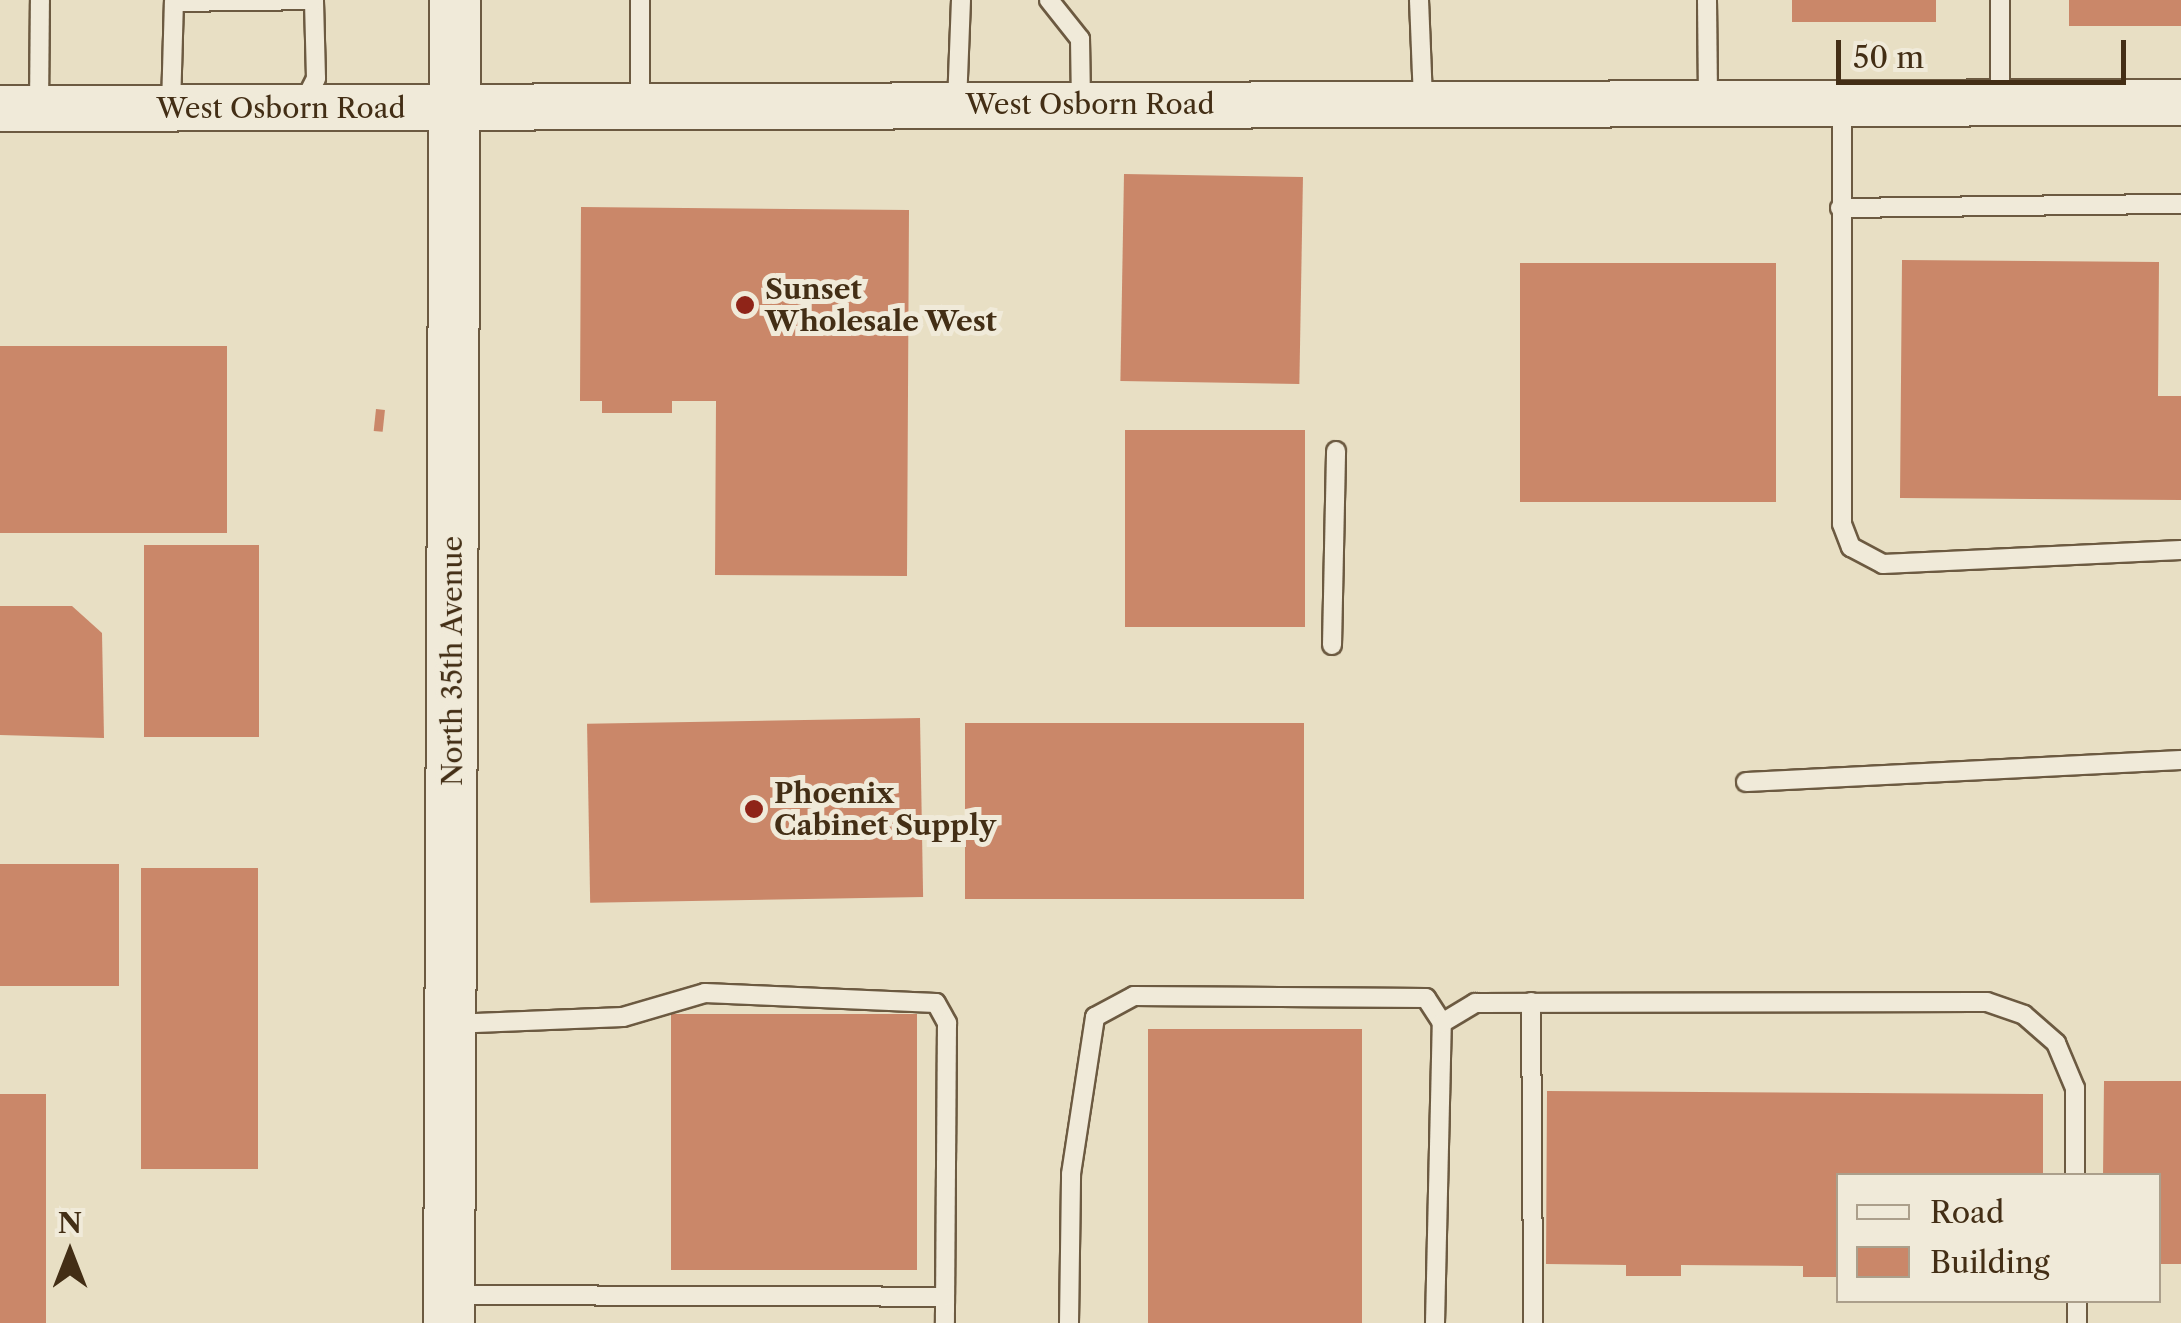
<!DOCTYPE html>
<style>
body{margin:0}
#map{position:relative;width:2181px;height:1323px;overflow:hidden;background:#e8dfc4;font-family:"Libre Caslon Text",serif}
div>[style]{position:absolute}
.building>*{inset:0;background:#ca8769;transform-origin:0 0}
.roads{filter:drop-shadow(2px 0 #6c5a41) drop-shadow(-2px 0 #6c5a41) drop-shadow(0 2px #6c5a41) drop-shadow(0 -2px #6c5a41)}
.service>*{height:18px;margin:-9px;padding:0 9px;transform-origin:9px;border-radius:9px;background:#f0ead9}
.tertiary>*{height:45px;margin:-22.5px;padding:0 22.5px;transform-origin:22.5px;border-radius:22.5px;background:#f0ead9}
.secondary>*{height:50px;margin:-25px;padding:0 25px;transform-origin:25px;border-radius:25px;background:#f0ead9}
.dots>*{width:28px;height:28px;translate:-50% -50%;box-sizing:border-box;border:5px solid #f0ead9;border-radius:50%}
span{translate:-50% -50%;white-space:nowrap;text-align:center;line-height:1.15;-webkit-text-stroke:10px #f0ead9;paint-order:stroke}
.street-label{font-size:28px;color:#432e15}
.poi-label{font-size:28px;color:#432e15;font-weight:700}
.left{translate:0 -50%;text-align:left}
.legend{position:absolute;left:1836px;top:1173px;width:325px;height:130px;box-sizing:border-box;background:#f0ead9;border:2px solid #ab9f8b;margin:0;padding:12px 18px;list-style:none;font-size:30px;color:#432e15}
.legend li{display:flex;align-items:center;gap:20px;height:50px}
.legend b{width:50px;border:2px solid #ab9f8b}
.north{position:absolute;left:20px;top:1203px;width:100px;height:100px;-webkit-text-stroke:8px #f0ead9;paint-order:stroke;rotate:0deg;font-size:28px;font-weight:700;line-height:40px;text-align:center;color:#432e15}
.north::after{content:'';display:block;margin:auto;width:35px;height:45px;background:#432e15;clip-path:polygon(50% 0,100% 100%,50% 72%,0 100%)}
.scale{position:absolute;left:1836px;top:40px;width:290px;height:45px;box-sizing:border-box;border:5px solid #432e15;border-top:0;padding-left:12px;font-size:30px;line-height:35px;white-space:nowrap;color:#432e15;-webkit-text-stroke:8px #f0ead9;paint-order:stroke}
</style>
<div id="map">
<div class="building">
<div style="left:1792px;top:0;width:144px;height:22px"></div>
<div style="left:2069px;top:0;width:112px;height:26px"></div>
<div style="left:1124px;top:174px;width:179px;height:207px;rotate:1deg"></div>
<div style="clip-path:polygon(581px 207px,909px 210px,907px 576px,715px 575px,716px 401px,672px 401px,672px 413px,602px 413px,602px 401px,580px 401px)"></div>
<div style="clip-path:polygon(1902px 260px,2159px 262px,2158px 396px,2181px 396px,2181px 500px,1900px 498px)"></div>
<div style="left:1520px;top:263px;width:256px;height:239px"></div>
<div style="left:0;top:346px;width:227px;height:187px"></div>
<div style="left:376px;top:409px;width:9px;height:22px;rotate:6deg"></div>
<div style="left:1125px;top:430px;width:180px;height:197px"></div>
<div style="left:259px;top:545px;width:192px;height:115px;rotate:90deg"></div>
<div style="clip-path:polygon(0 606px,72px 606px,102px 633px,104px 738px,0 735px)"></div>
<div style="left:920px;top:718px;width:179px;height:333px;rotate:89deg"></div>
<div style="left:965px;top:723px;width:339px;height:176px"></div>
<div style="left:119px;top:864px;width:122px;height:119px;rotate:90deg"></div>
<div style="left:141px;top:868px;width:117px;height:301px"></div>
<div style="left:671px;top:1014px;width:246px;height:256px"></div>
<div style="left:1148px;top:1029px;width:214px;height:294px"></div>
<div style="clip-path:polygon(2104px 1081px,2181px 1081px,2181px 1264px,2158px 1264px,2158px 1176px,2103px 1176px)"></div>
<div style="clip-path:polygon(1547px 1091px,2043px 1094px,2043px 1176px,1838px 1176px,1838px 1277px,1803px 1277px,1803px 1266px,1681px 1265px,1681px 1276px,1626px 1276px,1626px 1265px,1546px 1264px)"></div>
<div style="left:0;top:1094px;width:46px;height:229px"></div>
</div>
<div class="roads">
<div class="service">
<div style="left:640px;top:0;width:104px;rotate:90deg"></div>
<div style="left:1049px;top:0;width:50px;rotate:51.5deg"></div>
<div style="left:1080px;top:39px;width:64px;rotate:89.1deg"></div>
<div style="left:1419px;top:0;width:101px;rotate:87.7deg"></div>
<div style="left:1707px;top:0;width:100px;rotate:89.4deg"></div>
<div style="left:2000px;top:0;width:100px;rotate:90deg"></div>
<div style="left:1842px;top:101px;width:423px;rotate:90deg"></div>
<div style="left:1842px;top:524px;width:25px;rotate:69deg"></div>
<div style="left:1851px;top:547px;width:36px;rotate:28deg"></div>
<div style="left:1883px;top:564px;width:298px;rotate:-2.7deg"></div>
<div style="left:957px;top:104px;width:104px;rotate:-87.8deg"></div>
<div style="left:302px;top:106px;width:31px;rotate:-63deg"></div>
<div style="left:316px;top:78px;width:78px;rotate:-91.5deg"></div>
<div style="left:171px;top:107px;width:105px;rotate:-88.4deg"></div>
<div style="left:174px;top:2px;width:140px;rotate:-0.8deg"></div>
<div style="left:39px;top:108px;width:108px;rotate:-89.5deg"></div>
<div style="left:1840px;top:208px;width:341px;rotate:-0.7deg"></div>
<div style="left:1332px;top:645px;width:194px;rotate:-88.8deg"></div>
<div style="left:1746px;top:782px;width:436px;rotate:-2.9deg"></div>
<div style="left:1531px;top:1002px;width:321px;rotate:89.6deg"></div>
<div style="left:451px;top:1024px;width:172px;rotate:-2.3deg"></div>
<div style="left:623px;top:1017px;width:85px;rotate:-16.3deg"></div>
<div style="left:705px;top:993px;width:231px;rotate:2.5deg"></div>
<div style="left:936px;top:1003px;width:23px;rotate:61deg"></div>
<div style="left:947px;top:1023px;width:300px;rotate:90.4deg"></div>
<div style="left:450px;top:1295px;width:495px;rotate:0.2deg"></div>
<div style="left:2077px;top:1300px;width:23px;rotate:90deg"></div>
<div style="left:1069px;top:1323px;width:149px;rotate:-89.2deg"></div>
<div style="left:1071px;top:1174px;width:159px;rotate:-81.3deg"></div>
<div style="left:1095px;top:1017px;width:44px;rotate:-28.3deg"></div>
<div style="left:1134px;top:996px;width:292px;rotate:0.4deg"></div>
<div style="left:1426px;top:998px;width:30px;rotate:57deg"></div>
<div style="left:1435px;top:1323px;width:300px;rotate:-88.7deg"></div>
<div style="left:1442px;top:1023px;width:39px;rotate:-31deg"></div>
<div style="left:1475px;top:1003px;width:512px;rotate:-0.11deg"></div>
<div style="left:1987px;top:1002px;width:39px;rotate:19deg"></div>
<div style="left:2024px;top:1015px;width:43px;rotate:41.2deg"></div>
<div style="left:2056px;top:1043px;width:49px;rotate:67.1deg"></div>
<div style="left:2075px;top:1088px;width:88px;rotate:90deg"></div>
</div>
<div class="tertiary">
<div style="left:0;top:108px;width:2181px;rotate:-0.16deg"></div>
</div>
<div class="secondary">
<div style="left:449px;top:1323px;width:1323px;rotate:-89.74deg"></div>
</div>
</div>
<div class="dots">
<div style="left:745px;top:305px;background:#8f2418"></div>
<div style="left:754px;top:809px;background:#8f2418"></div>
</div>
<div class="street-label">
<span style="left:1090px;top:104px">West Osborn Road</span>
<span style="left:281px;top:108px">West Osborn Road</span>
<span style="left:452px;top:661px;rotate:-90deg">North 35th Avenue</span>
</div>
<div class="poi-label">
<span class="left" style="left:765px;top:305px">Sunset<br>Wholesale West</span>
<span class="left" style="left:774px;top:809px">Phoenix<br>Cabinet Supply</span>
</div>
<ul class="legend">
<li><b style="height:12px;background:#f0ead9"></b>Road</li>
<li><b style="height:28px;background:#ca8769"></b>Building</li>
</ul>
<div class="north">N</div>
<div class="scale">50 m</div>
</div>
